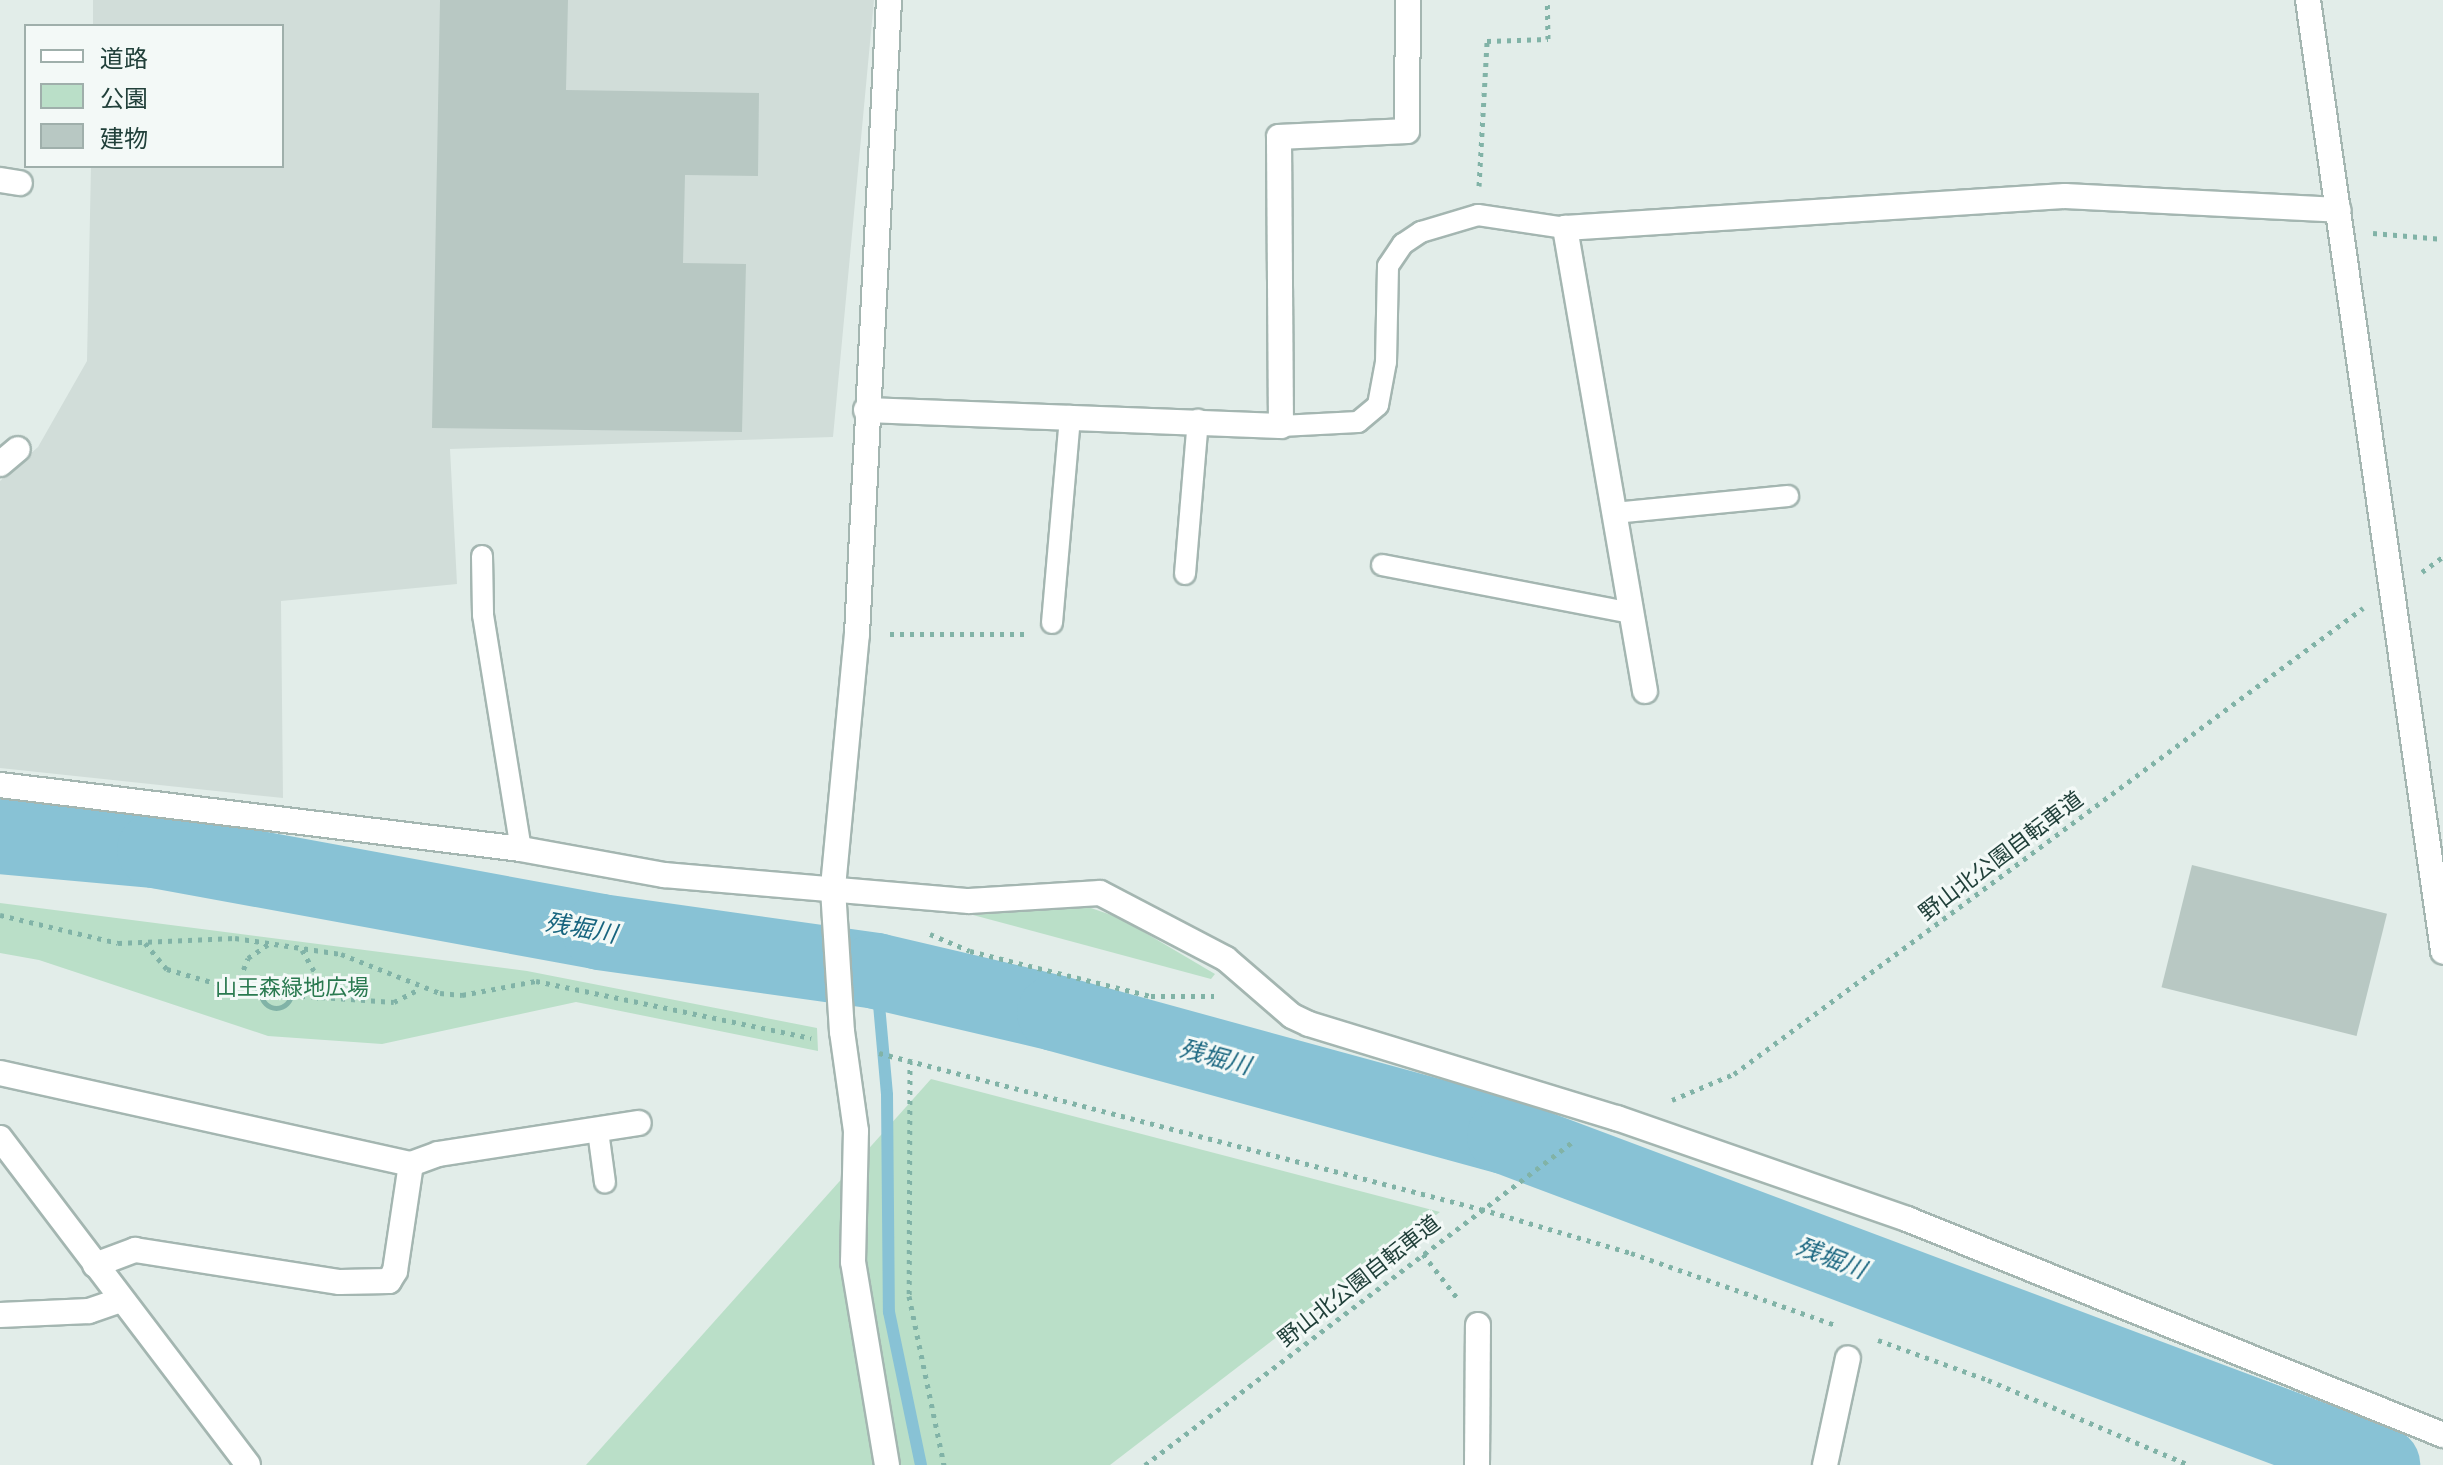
<!DOCTYPE html>
<meta charset="utf-8">
<style>
body{margin:0}
#map{position:relative;width:2443px;height:1465px;overflow:hidden;background:#e2ede9;font-family:Helvetica,"Noto Sans JP",sans-serif}
div>[style]{position:absolute}
.built>*{inset:0;background:#d1ddd9}
.green>*{inset:0;background:#badfc8}
.stream>*{height:12px;margin:-6px;padding:0 6px;transform-origin:6px;border-radius:6px;background:#88c2d5}
.river>*{height:76px;margin:-38px;padding:0 38px;transform-origin:38px;border-radius:38px;background:#88c2d5}
.building>*{inset:0;background:#b8c8c3;transform-origin:0 0}
.path>*{height:5px;margin-top:-2.5px;transform-origin:0;background:repeating-linear-gradient(90deg,#81b3a7 0 4px,transparent 0 10px)}
.path>.ring{margin:-2.5px;padding:0;box-sizing:content-box;background:none;border:5px solid #81b3a7;border-radius:50%}
.roads{filter:drop-shadow(2px 0 #a4b6b1) drop-shadow(-2px 0 #a4b6b1) drop-shadow(0 2px #a4b6b1) drop-shadow(0 -2px #a4b6b1)}
.lane>*{height:20px;margin:-10px;padding:0 10px;transform-origin:10px;border-radius:10px;background:#fff}
.street>*{height:24px;margin:-12px;padding:0 12px;transform-origin:12px;border-radius:12px;background:#fff}
.secondary>*{height:24px;margin:-12px;padding:0 12px;transform-origin:12px;border-radius:12px;background:#fff}
span{translate:-50% -50%;white-space:nowrap;text-align:center;line-height:1.15;-webkit-text-stroke:6px #f3f9f7;paint-order:stroke}
.street-label{font-size:22px;color:#21403a}
.park-label{font-size:22px;color:#29794f}
.water-label{font-size:24px;color:#18657f;font-style:italic}
.legend{position:absolute;left:24px;top:24px;width:260px;height:144px;box-sizing:border-box;background:#f3f9f7;border:2px solid #9fafab;margin:0;padding:10px 14px;list-style:none;font-size:24px;color:#21403a}
.legend li{display:flex;align-items:center;gap:16px;height:40px}
.legend b{width:40px;border:2px solid #9fafab}
</style>
<div id="map">
<div class="built">
<div style="clip-path:polygon(93px 0,874px 0,833px 437px,450px 449px,457px 584px,281px 601px,283px 798px,0 768px,0 481px,38px 447px,87px 361px,91px 166px,282px 166px,282px 26px,93px 26px)"></div>
</div>
<div class="green">
<div style="clip-path:polygon(0 903px,527px 971px,817px 1028px,818px 1051px,576px 1002px,382px 1044px,268px 1036px,39px 960px,0 953px)"></div>
<div style="clip-path:polygon(1088px 907px,1120px 918px,1215px 974px,1211px 979px,973px 915px)"></div>
<div style="clip-path:polygon(931px 1079px,1440px 1212px,1110px 1465px,586px 1465px)"></div>
</div>
<div class="stream">
<div style="left:876px;top:971px;width:124px;rotate:84.9deg"></div>
<div style="left:887px;top:1095px;width:217px;rotate:89.5deg"></div>
<div style="left:889px;top:1312px;width:156px;rotate:78.2deg"></div>
</div>
<div class="river">
<div style="left:0;top:836px;width:156px;rotate:5.2deg"></div>
<div style="left:155px;top:850px;width:452px;rotate:10.4deg"></div>
<div style="left:600px;top:932px;width:279px;rotate:8deg"></div>
<div style="left:876px;top:971px;width:184px;rotate:13.2deg"></div>
<div style="left:1055px;top:1013px;width:467px;rotate:15.3deg"></div>
<div style="left:1505px;top:1136px;width:937px;rotate:20.56deg"></div>
</div>
<div class="building">
<div style="clip-path:polygon(440px 0,568px 0,566px 90px,759px 93px,758px 176px,685px 175px,683px 263px,746px 264px,742px 432px,432px 428px)"></div>
<div style="left:2192px;top:865px;width:201px;height:126px;rotate:14deg"></div>
</div>
<div class="path">
<div style="left:1479px;top:186px;width:145px;rotate:-86.8deg"></div>
<div style="left:1487px;top:41px;width:61px;rotate:-1.9deg"></div>
<div style="left:1548px;top:39px;width:39px;rotate:-91deg"></div>
<div style="left:2373px;top:233px;width:70px;rotate:4.9deg"></div>
<div style="left:2422px;top:572px;width:26px;rotate:-36deg"></div>
<div style="left:890px;top:634px;width:134px"></div>
<div style="left:0;top:915px;width:121px;rotate:13.3deg"></div>
<div style="left:118px;top:943px;width:117px;rotate:-2.4deg"></div>
<div style="left:235px;top:938px;width:107px;rotate:8.6deg"></div>
<div style="left:341px;top:954px;width:106px;rotate:21.5deg"></div>
<div style="left:440px;top:993px;width:22px;rotate:5deg"></div>
<div style="left:462px;top:995px;width:75px;rotate:-10.7deg"></div>
<div style="left:536px;top:981px;width:281px;rotate:11.7deg"></div>
<div style="left:930px;top:934px;width:43px;rotate:23deg"></div>
<div style="left:970px;top:951px;width:187px;rotate:14deg"></div>
<div style="left:1151px;top:996px;width:63px"></div>
<div style="left:145px;top:943px;width:34px;rotate:50deg"></div>
<div style="left:167px;top:969px;width:60px;rotate:16.3deg"></div>
<div style="left:225px;top:986px;width:36px;rotate:6deg"></div>
<div style="left:302px;top:950px;width:30px;rotate:60deg"></div>
<div style="left:317px;top:976px;width:25px;rotate:83deg"></div>
<div class="ring" style="left:261px;top:978px;width:25px;height:25px"></div>
<div style="left:236px;top:988px;width:32px;rotate:-68deg"></div>
<div style="left:248px;top:958px;width:25px;rotate:-34deg"></div>
<div style="left:291px;top:995px;width:103px;rotate:3.9deg"></div>
<div style="left:394px;top:1002px;width:28px;rotate:-27deg"></div>
<div style="left:879px;top:1053px;width:622px;rotate:14.53deg"></div>
<div style="left:1481px;top:1209px;width:156px;rotate:16.3deg"></div>
<div style="left:1631px;top:1253px;width:219px;rotate:19.4deg"></div>
<div style="left:910px;top:1060px;width:236px;rotate:90.2deg"></div>
<div style="left:909px;top:1296px;width:173px;rotate:78.3deg"></div>
<div style="left:1672px;top:1100px;width:67px;rotate:-22.8deg"></div>
<div style="left:1734px;top:1074px;width:783px;rotate:-36.53deg"></div>
<div style="left:1423px;top:1254px;width:57px;rotate:52.1deg"></div>
<div style="left:1878px;top:1340px;width:117px;rotate:20deg"></div>
<div style="left:1988px;top:1380px;width:218px;rotate:22.9deg"></div>
<div style="left:1145px;top:1465px;width:539px;rotate:-37.08deg"></div>
</div>
<div class="roads">
<div class="lane">
<div style="left:1281px;top:426px;width:77px;rotate:-3deg"></div>
<div style="left:1358px;top:422px;width:26px;rotate:-40deg"></div>
<div style="left:1378px;top:405px;width:44px;rotate:-79.5deg"></div>
<div style="left:1386px;top:362px;width:96px;rotate:-88.8deg"></div>
<div style="left:1388px;top:266px;width:27px;rotate:-56deg"></div>
<div style="left:1403px;top:244px;width:22px;rotate:-34deg"></div>
<div style="left:1421px;top:232px;width:59px;rotate:-16.6deg"></div>
<div style="left:1478px;top:215px;width:88px;rotate:8.5deg"></div>
<div style="left:1614px;top:513px;width:175px;rotate:-5.6deg"></div>
<div style="left:482px;top:556px;width:59px;rotate:89deg"></div>
<div style="left:483px;top:615px;width:237px;rotate:80.8deg"></div>
<div style="left:1382px;top:565px;width:254px;rotate:10.9deg"></div>
<div style="left:1185px;top:574px;width:155px;rotate:-85.2deg"></div>
<div style="left:1052px;top:623px;width:208px;rotate:-85deg"></div>
<div style="left:598px;top:1131px;width:52px;rotate:82.3deg"></div>
</div>
<div class="street">
<div style="left:0;top:180px;width:20px;rotate:9deg"></div>
<div style="left:866px;top:410px;width:415px;rotate:2.2deg"></div>
<div style="left:1281px;top:426px;width:289px;rotate:-90.4deg"></div>
<div style="left:1279px;top:137px;width:128px;rotate:-2.7deg"></div>
<div style="left:1407px;top:131px;width:131px;rotate:-89.6deg"></div>
<div style="left:0;top:464px;width:23px;rotate:-40deg"></div>
<div style="left:1645px;top:691px;width:470px;rotate:-99.8deg"></div>
<div style="left:1565px;top:228px;width:501px;rotate:-3.66deg"></div>
<div style="left:2065px;top:196px;width:274px;rotate:2.9deg"></div>
<div style="left:0;top:785px;width:525px;rotate:7deg"></div>
<div style="left:521px;top:849px;width:145px;rotate:10.3deg"></div>
<div style="left:664px;top:875px;width:306px;rotate:4.9deg"></div>
<div style="left:969px;top:901px;width:131px;rotate:-3.5deg"></div>
<div style="left:1100px;top:893px;width:142px;rotate:27.6deg"></div>
<div style="left:1226px;top:959px;width:87px;rotate:40.8deg"></div>
<div style="left:1292px;top:1016px;width:19px;rotate:25deg"></div>
<div style="left:1309px;top:1024px;width:322px;rotate:17deg"></div>
<div style="left:1617px;top:1118px;width:307px;rotate:19.2deg"></div>
<div style="left:1907px;top:1219px;width:578px;rotate:21.95deg"></div>
<div style="left:0;top:1073px;width:421px;rotate:12.5deg"></div>
<div style="left:411px;top:1164px;width:29px;rotate:-20deg"></div>
<div style="left:438px;top:1154px;width:203px;rotate:-8.8deg"></div>
<div style="left:0;top:1138px;width:410px;rotate:52.8deg"></div>
<div style="left:95px;top:1265px;width:43px;rotate:-20.6deg"></div>
<div style="left:135px;top:1250px;width:207px;rotate:8.9deg"></div>
<div style="left:340px;top:1282px;width:49px;rotate:-1.2deg"></div>
<div style="left:389px;top:1281px;width:12px;rotate:-59deg"></div>
<div style="left:395px;top:1271px;width:108px;rotate:-81.5deg"></div>
<div style="left:0;top:1315px;width:89px;rotate:-2.6deg"></div>
<div style="left:89px;top:1311px;width:34px;rotate:-19deg"></div>
<div style="left:887px;top:1465px;width:206px;rotate:-99.5deg"></div>
<div style="left:853px;top:1262px;width:131px;rotate:-88.7deg"></div>
<div style="left:856px;top:1131px;width:100px;rotate:-98deg"></div>
<div style="left:842px;top:1032px;width:145px;rotate:-93.6deg"></div>
<div style="left:833px;top:887px;width:254px;rotate:-84.6deg"></div>
<div style="left:857px;top:634px;width:635px;rotate:-87.11deg"></div>
<div style="left:1477px;top:1465px;width:140px;rotate:-89.6deg"></div>
<div style="left:1825px;top:1465px;width:109px;rotate:-77.9deg"></div>
</div>
<div class="secondary">
<div style="left:2308px;top:0;width:961px;rotate:81.92deg"></div>
</div>
</div>
<div class="street-label">
<span style="left:2001px;top:856px;rotate:-37deg">野山北公園自転車道</span>
<span style="left:1359px;top:1281px;rotate:-38deg">野山北公園自転車道</span>
</div>
<div class="park-label">
<span style="left:292px;top:988px">山王森緑地広場</span>
</div>
<div class="water-label">
<span style="left:581px;top:928px;rotate:10deg">残堀川</span>
<span style="left:1215px;top:1057px;rotate:15deg">残堀川</span>
<span style="left:1831px;top:1258px;rotate:21deg">残堀川</span>
</div>
<ul class="legend">
<li><b style="height:10px;background:#fff"></b>道路</li>
<li><b style="height:22px;background:#badfc8"></b>公園</li>
<li><b style="height:22px;background:#b8c8c3"></b>建物</li>
</ul>
</div>
